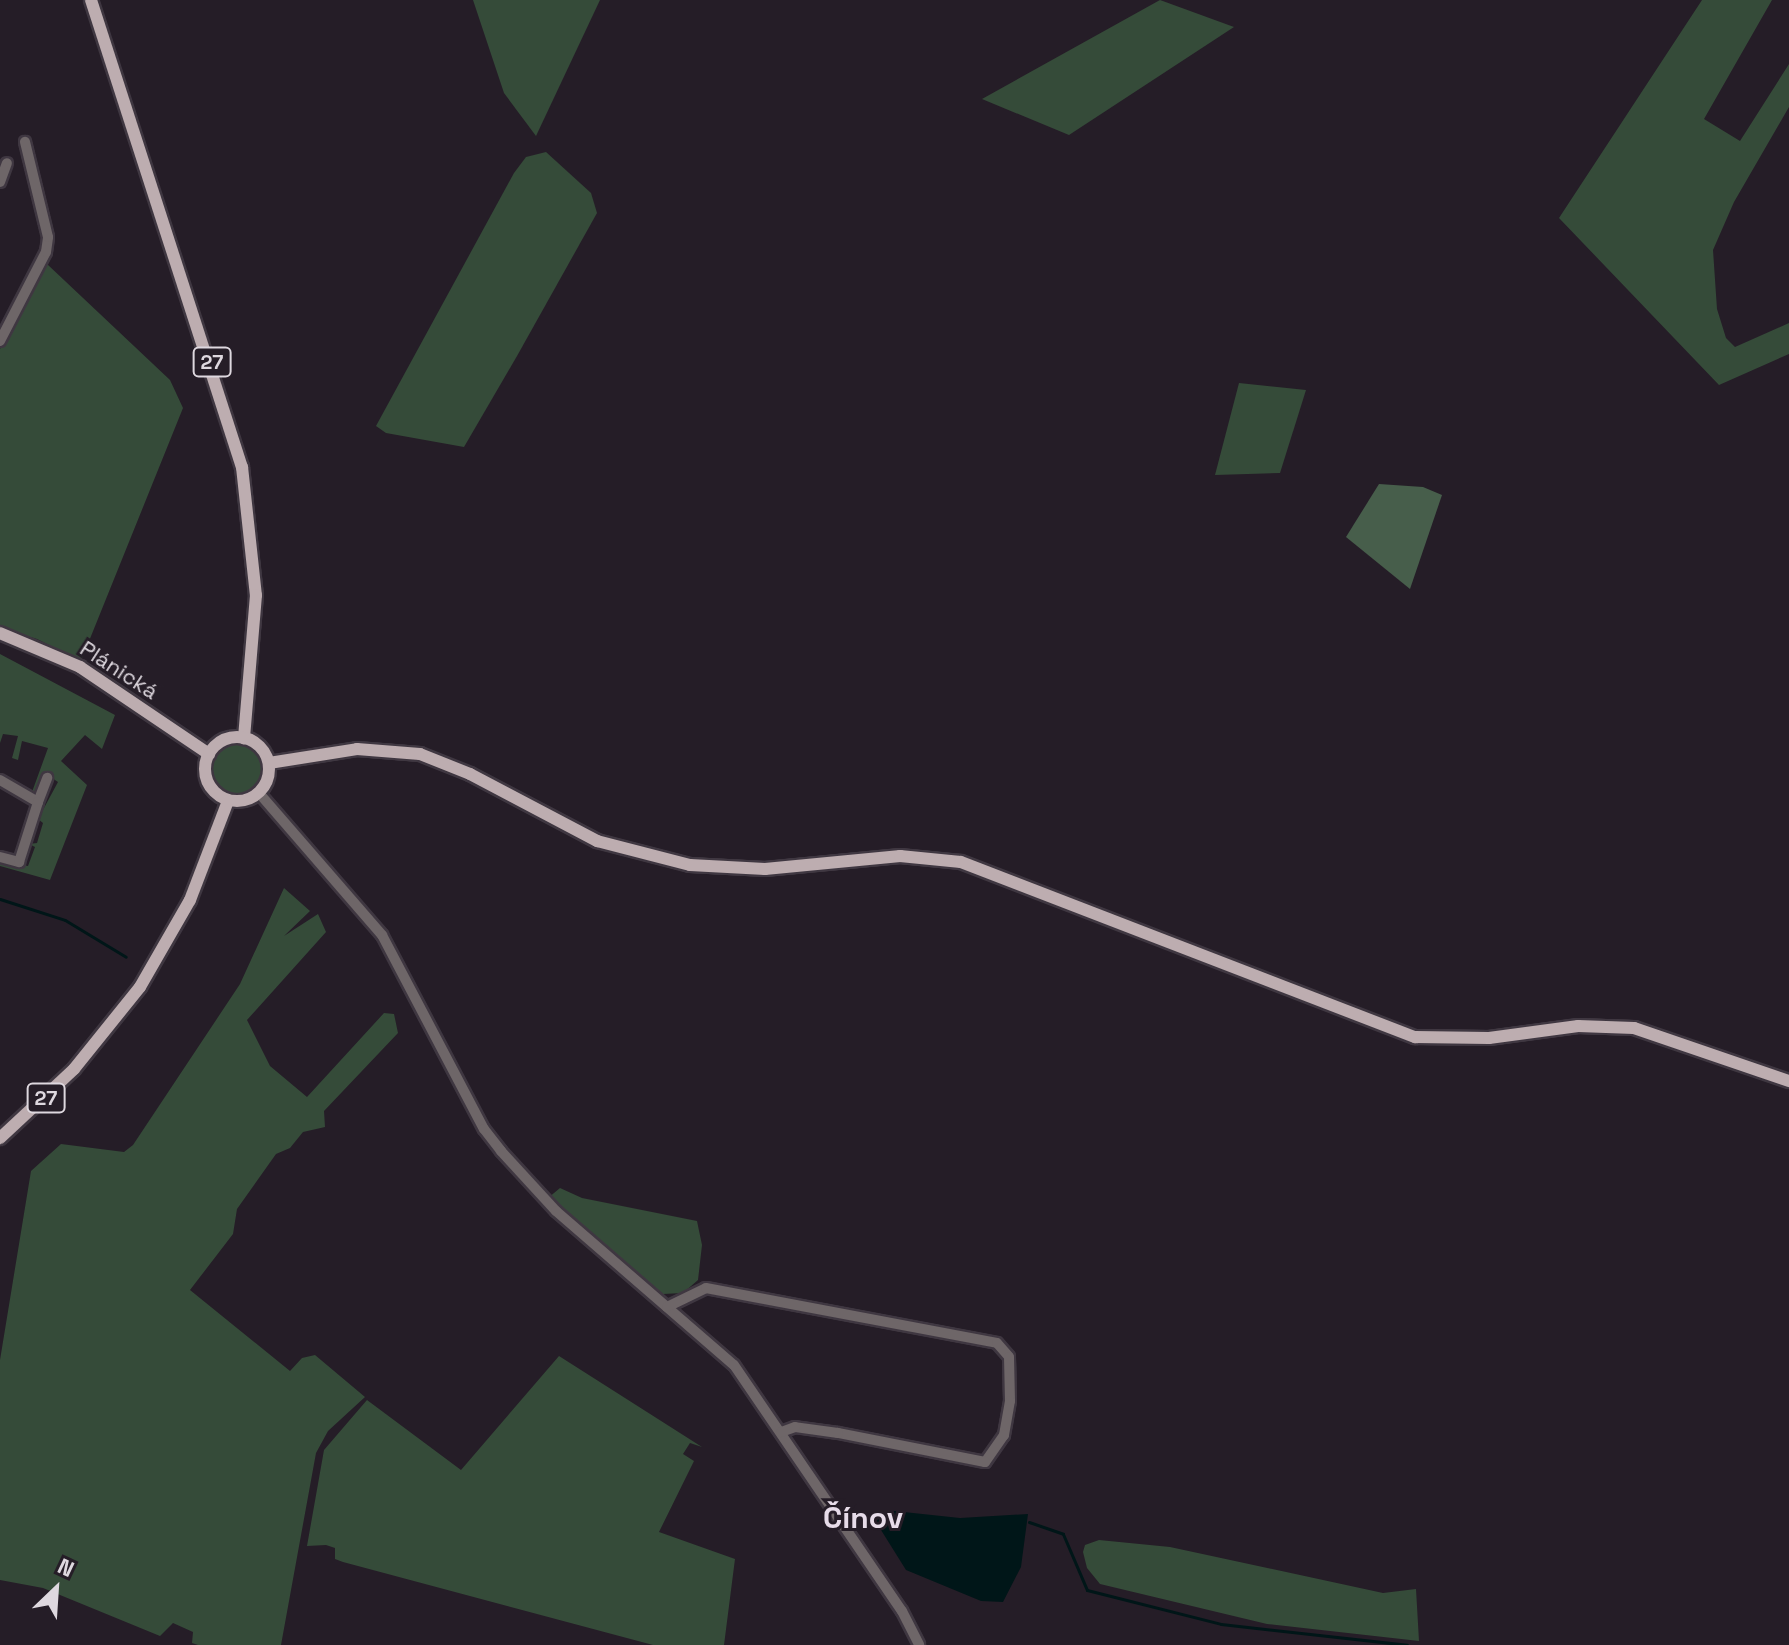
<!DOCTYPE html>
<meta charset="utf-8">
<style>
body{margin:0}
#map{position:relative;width:1789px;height:1645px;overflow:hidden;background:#251d27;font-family:"Space Grotesk",sans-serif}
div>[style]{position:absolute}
.green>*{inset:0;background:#354b39}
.round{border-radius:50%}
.forest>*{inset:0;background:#475e4b}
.water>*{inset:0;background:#001618}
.stream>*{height:3px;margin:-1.5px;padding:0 1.5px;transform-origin:1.5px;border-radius:1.5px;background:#001618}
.roads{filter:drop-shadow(2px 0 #3f3741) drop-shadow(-2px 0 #3f3741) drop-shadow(0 2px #3f3741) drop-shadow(0 -2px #3f3741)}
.minor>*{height:10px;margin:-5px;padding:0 5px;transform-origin:5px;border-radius:5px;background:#6e6668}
.major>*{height:12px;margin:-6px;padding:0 6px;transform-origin:6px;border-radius:6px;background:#bdadb0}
.major>.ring{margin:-6px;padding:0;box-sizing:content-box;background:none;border:12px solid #bdadb0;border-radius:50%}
span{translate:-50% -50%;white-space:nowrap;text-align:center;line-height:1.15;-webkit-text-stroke:6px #251d27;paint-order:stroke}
.shield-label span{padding:2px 6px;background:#251d27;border:2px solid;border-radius:6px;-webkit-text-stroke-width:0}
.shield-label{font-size:20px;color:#ded8df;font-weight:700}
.street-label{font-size:22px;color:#ded8df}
.district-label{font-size:30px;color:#e7dce9;font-weight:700}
.north{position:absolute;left:16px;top:1549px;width:80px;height:80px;-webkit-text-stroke:6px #251d27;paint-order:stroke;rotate:25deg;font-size:22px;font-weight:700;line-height:32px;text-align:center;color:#ded8df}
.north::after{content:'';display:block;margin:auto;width:28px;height:36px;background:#ded8df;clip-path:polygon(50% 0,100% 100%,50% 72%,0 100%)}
</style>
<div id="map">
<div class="green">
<div style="clip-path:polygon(473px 0,600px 0,536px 136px,504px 93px)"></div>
<div style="clip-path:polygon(1160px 0,1234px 27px,1069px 135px,982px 99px)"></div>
<div style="clip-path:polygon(1702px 0,1772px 0,1704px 119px,1740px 141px,1789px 64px,1789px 107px,1734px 202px,1713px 250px,1717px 309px,1726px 338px,1735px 347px,1789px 323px,1789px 354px,1719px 385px,1559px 218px)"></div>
<div style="clip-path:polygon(546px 152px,591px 193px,597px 213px,517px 356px,464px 447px,386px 433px,376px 426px,514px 173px,526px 157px)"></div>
<div style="clip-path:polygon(47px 264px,170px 380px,183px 408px,81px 661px,37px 639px,0 628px,0 349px)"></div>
<div style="clip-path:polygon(1239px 383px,1306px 390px,1280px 473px,1215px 475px)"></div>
<div style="clip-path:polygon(0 654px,115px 715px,102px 749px,85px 735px,61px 761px,87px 785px,50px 880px,0 866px,0 861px,28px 866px,35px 847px,29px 844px,37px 843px,43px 823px,38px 819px,58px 782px,52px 778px,36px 794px,32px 792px,48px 748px,22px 741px,18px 760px,12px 758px,18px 736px,3px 734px,0 743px)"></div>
<div class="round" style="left:212px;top:744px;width:50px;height:50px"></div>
<div style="clip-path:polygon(284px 888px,310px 911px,284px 936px,318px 914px,326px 932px,247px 1020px,270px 1066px,307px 1097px,384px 1013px,394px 1014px,398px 1033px,324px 1111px,325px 1127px,303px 1132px,290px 1148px,276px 1154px,237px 1209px,233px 1234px,190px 1290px,290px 1371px,302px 1358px,315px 1355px,365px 1397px,328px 1431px,316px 1453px,281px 1645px,198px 1645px,192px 1643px,193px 1632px,173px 1623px,160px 1636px,43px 1588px,0 1580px,0 1360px,31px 1171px,61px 1144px,124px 1152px,133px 1145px,240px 984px)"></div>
<div style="clip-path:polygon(560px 1188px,582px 1198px,697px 1221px,702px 1245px,698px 1280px,683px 1293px,663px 1294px,548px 1198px)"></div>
<div style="clip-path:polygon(559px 1356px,702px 1447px,690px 1443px,683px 1454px,694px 1461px,659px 1532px,735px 1559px,724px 1645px,653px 1645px,343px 1562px,335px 1559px,335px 1548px,326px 1545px,307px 1546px,324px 1450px,367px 1400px,461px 1470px)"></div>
<div style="clip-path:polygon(1099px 1540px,1170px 1547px,1383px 1593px,1416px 1589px,1419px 1641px,1267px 1624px,1100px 1584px,1087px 1568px,1083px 1552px,1085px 1545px)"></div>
</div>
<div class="forest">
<div style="clip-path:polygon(1379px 484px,1423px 487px,1442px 495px,1410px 589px,1346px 537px)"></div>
</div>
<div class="water">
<div style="clip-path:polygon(885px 1510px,960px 1518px,1028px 1514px,1021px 1567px,1003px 1602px,981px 1601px,906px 1570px,876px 1522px)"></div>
</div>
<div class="stream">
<div style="left:0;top:899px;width:68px;rotate:17.9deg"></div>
<div style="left:65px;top:920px;width:71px;rotate:31.2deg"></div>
<div style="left:1029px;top:1522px;width:36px;rotate:19deg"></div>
<div style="left:1063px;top:1534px;width:61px;rotate:66.8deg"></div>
<div style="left:1087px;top:1590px;width:138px;rotate:14.2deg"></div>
<div style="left:1221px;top:1624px;width:187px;rotate:6.4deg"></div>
</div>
<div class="roads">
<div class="minor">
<div style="left:0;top:182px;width:20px;rotate:-70deg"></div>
<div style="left:0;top:341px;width:100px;rotate:-62.7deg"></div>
<div style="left:46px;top:252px;width:15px;rotate:-82deg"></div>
<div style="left:48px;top:237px;width:98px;rotate:-103.6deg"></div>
<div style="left:0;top:780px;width:44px;rotate:30.1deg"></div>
<div style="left:38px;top:802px;width:26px;rotate:-69deg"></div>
<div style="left:259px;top:793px;width:188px;rotate:49.1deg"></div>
<div style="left:382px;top:935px;width:219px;rotate:62.3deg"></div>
<div style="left:484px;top:1129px;width:28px;rotate:52deg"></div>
<div style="left:501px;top:1151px;width:81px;rotate:47.5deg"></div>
<div style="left:556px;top:1211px;width:235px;rotate:40.9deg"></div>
<div style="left:734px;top:1365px;width:298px;rotate:55.7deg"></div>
<div style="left:902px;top:1611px;width:38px;rotate:63deg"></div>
<div style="left:0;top:857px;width:20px;rotate:15deg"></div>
<div style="left:19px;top:862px;width:63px;rotate:-72.4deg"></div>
<div style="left:667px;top:1307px;width:43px;rotate:-26deg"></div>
<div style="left:706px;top:1288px;width:296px;rotate:10.7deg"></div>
<div style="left:997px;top:1343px;width:18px;rotate:49deg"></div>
<div style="left:1009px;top:1357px;width:44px;rotate:88.7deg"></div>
<div style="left:1010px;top:1401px;width:35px;rotate:100deg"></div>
<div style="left:1004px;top:1435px;width:33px;rotate:125deg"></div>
<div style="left:985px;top:1462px;width:150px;rotate:-168.8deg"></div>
<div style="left:838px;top:1433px;width:43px;rotate:-172.1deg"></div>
<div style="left:795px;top:1427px;width:15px;rotate:160deg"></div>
</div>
<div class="major">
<div style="left:91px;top:0;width:491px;rotate:72.1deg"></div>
<div style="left:242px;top:467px;width:129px;rotate:83.8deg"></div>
<div style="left:256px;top:595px;width:144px;rotate:94.8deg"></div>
<div style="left:0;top:633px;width:87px;rotate:23deg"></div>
<div style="left:80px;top:667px;width:156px;rotate:34deg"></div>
<div class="ring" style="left:205px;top:737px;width:52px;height:52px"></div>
<div style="left:269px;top:763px;width:89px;rotate:-9deg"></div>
<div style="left:357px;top:749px;width:63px;rotate:4.5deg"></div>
<div style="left:420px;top:754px;width:54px;rotate:21.8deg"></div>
<div style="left:470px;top:774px;width:144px;rotate:27.8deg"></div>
<div style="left:597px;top:841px;width:96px;rotate:14.5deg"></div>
<div style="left:690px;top:865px;width:75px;rotate:3.1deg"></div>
<div style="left:765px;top:869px;width:136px;rotate:-5.5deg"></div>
<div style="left:900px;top:856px;width:61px;rotate:5.6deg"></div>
<div style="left:961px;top:862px;width:487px;rotate:21.1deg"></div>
<div style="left:1415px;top:1037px;width:74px;rotate:0.8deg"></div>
<div style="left:1489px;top:1038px;width:90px;rotate:-7.7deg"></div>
<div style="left:1578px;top:1026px;width:56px;rotate:2deg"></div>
<div style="left:1634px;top:1028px;width:164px;rotate:18.9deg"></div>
<div style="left:0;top:1138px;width:101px;rotate:-43deg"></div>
<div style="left:74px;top:1069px;width:105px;rotate:-51.2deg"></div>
<div style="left:140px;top:987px;width:100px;rotate:-60.1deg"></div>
<div style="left:190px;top:900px;width:106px;rotate:-69deg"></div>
</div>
</div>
<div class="shield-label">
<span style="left:212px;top:362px">27</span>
<span style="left:46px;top:1098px">27</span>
</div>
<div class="street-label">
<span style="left:119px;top:670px;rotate:33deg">Plánická</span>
</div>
<div class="district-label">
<span style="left:863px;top:1518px">Čínov</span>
</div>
<div class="north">N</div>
</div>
